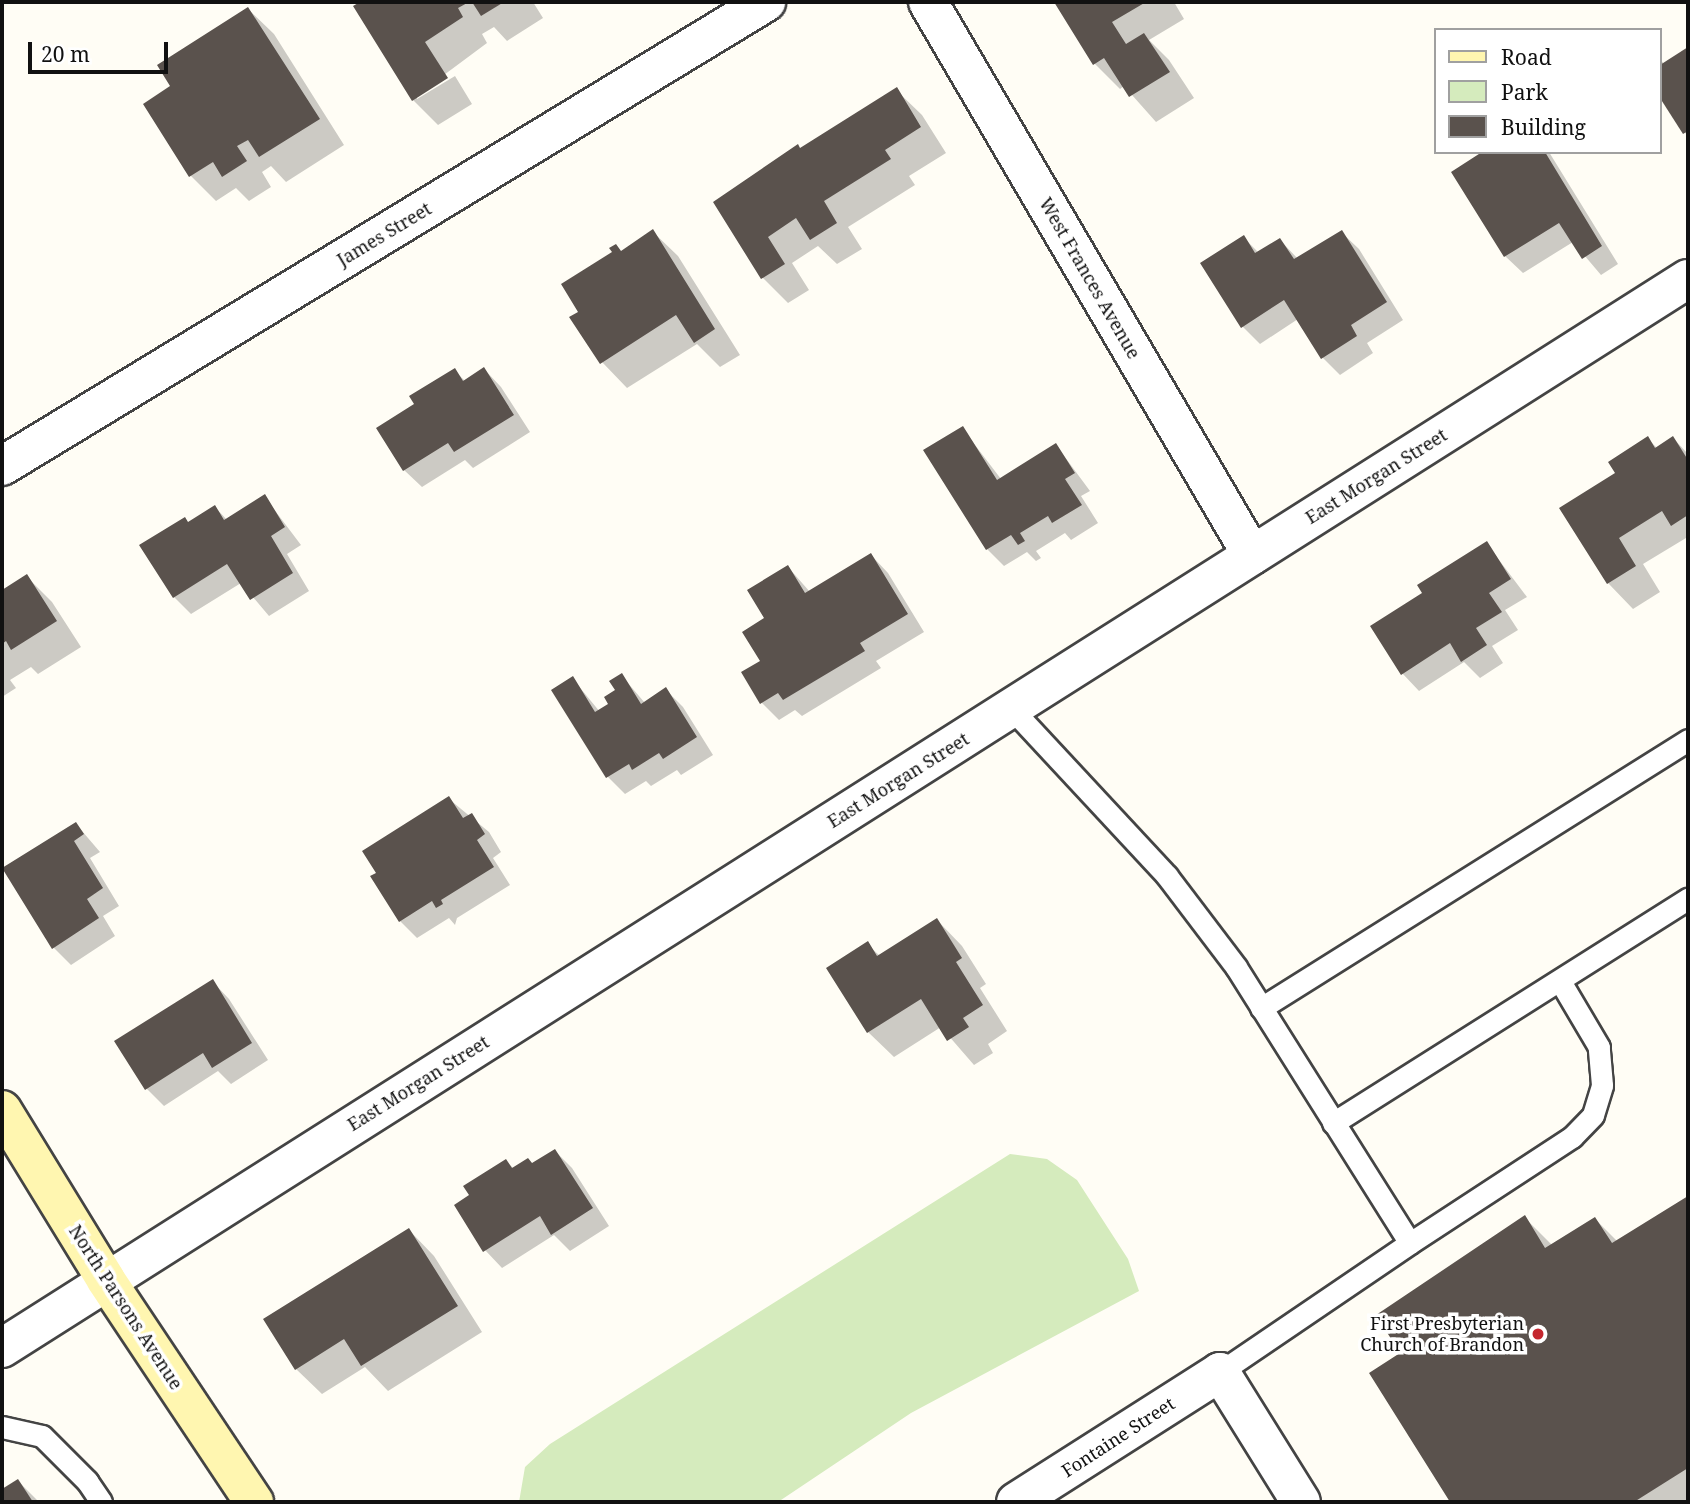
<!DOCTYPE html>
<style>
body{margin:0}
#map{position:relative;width:1690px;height:1504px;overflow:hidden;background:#fffdf5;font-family:"Noto Serif",serif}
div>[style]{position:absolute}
.green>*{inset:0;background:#d5ebbd}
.shadow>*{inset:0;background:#0003}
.building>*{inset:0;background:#5a524d}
.roads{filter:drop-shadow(2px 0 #444) drop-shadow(-2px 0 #444) drop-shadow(0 2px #444) drop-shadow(0 -2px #444)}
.service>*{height:21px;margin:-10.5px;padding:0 10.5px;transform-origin:10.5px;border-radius:10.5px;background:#fff}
.minor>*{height:38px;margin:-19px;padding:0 19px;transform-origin:19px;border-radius:19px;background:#fff}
.secondary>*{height:38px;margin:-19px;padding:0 19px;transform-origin:19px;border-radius:19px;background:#fff6b0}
.dots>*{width:19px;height:19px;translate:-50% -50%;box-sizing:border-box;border:4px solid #fff;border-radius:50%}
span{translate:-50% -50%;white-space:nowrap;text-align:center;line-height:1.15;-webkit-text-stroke:7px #fff;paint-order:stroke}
.street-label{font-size:18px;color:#111}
.poi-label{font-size:18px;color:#111}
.right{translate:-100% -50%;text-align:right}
.frame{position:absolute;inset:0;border:4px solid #111;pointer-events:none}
.legend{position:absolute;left:1434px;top:28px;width:228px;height:126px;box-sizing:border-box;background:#fff;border:2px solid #a0a0a0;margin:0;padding:9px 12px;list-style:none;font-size:21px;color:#111}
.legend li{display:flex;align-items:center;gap:14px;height:35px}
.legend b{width:35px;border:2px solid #a0a0a0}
.scale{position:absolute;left:28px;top:42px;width:140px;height:32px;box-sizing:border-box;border:4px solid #111;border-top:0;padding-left:9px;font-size:21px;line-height:24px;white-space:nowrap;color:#111;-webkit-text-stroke:5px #fff;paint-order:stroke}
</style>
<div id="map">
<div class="green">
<div style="clip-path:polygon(1010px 1154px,1047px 1159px,1077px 1180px,1128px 1259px,1139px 1291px,911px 1413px,778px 1502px,519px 1502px,525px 1467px,550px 1444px)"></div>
</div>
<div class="shadow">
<div style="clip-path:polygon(363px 2px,533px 2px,543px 18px,507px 41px,494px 27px,482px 34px,487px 43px,417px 95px,417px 99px,455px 76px,472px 104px,438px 125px,413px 100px,355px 7px)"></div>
<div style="clip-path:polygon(1056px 2px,1174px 2px,1184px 19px,1149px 40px,1169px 60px,1194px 98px,1156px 122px,1124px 86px,1120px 89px,1095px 64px)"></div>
<div style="clip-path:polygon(248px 9px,274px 34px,344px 145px,286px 182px,271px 166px,262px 172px,271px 187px,249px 201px,236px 188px,216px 201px,191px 176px,145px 105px,173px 86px)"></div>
<div style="clip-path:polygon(1688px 49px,1688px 137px,1660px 95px,1660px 59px,1664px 64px)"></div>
<div style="clip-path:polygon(896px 90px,922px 115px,946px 153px,909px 176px,915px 185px,848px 227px,862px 249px,837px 264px,818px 246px,792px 263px,809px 290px,788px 303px,763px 278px,715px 203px)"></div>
<div style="clip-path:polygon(1485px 152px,1549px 152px,1618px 264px,1601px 275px,1573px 242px,1523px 273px,1505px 256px)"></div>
<div style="clip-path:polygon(652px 231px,678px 256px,740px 355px,720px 367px,697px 344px,627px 388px,602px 362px,580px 312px,622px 253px)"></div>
<div style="clip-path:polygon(1341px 232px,1359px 249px,1403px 320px,1367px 343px,1373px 353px,1340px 375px,1323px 358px,1298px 319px,1260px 344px,1243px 327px,1202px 264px,1244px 238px,1259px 253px,1280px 240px,1298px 259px)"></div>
<div style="clip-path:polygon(484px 369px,501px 387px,530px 432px,473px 468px,465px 460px,422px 487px,404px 470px,378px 428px,416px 404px,454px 370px,465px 381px)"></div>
<div style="clip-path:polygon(962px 428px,1001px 479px,1056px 445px,1090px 491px,1081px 496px,1098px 523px,1071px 540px,1065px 533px,1036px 551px,1041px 558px,1036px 561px,1027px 552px,1004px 566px,987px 549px)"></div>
<div style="clip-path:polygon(1673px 438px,1688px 454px,1688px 540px,1686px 538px,1643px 564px,1660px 592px,1633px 609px,1608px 583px,1561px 508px,1618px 473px,1648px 439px,1657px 448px)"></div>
<div style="clip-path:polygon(264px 496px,301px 545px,287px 554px,309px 591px,269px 616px,241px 583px,191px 614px,174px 597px,189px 523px,215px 507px,227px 520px)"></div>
<div style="clip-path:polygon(1487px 544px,1527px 597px,1505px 610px,1518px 630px,1492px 646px,1503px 663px,1480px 678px,1464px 662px,1419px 691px,1402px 673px,1425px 593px)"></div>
<div style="clip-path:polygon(871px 555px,888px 573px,924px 632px,876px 661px,881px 668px,802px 716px,795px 710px,779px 720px,762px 703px,743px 673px,762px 662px,767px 619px,788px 567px,810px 592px)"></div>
<div style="clip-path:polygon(27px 577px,52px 602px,81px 647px,38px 674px,31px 667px,10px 680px,16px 688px,2px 697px,2px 593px)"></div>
<div style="clip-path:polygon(621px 675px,645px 703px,666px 690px,683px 707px,713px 755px,681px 775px,677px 770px,651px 786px,646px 781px,625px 794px,608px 777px,553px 690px,572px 678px,600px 712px,611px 705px)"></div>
<div style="clip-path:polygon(449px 799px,489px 832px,501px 852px,493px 858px,510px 885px,457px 918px,455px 925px,449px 918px,417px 938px,400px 921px)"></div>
<div style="clip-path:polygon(76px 824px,100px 852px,90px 858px,119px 906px,103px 916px,115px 936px,71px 965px,54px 948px)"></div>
<div style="clip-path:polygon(937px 920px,962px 946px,986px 984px,980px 988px,1007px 1031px,988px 1044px,993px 1053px,974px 1065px,941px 1027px,894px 1057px,868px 1032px,867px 944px,880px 956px)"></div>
<div style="clip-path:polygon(212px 981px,229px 999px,268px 1060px,231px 1084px,218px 1071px,164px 1106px,147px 1089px,117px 1041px)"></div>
<div style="clip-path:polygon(555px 1151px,572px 1168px,609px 1226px,570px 1251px,554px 1235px,502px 1268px,485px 1250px,471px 1196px,506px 1161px,514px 1169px,533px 1165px)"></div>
<div style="clip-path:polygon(1688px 1198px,1688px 1502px,1452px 1502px,1372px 1374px,1403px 1354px,1524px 1217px,1553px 1246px,1595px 1219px,1618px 1242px)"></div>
<div style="clip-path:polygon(409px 1230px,434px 1256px,482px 1332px,388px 1391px,365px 1367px,322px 1394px,296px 1369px)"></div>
<div style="clip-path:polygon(18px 1481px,39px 1502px,2px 1502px,2px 1491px)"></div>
</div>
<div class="building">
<div style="clip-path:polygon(360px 2px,469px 2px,458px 8px,463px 17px,425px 42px,448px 78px,412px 101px,353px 6px)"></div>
<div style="clip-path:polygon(472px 2px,504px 2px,481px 16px)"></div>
<div style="clip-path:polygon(1054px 2px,1146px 2px,1112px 22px,1126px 44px,1144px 33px,1170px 72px,1129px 97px,1104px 58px,1093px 65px)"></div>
<div style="clip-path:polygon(248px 7px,320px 119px,259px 157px,248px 140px,237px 146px,247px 161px,222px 177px,213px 162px,189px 177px,143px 104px,170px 86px,157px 65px)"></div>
<div style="clip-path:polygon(1688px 47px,1688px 131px,1683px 134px,1660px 98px,1660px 65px)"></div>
<div style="clip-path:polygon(897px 87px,921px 127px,885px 150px,891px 159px,824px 201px,837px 223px,810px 240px,796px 218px,768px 237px,785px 264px,761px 279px,713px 202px,798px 144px,800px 148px)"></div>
<div style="clip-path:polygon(1482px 152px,1545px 152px,1602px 246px,1582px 259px,1559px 223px,1504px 257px,1451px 172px)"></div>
<div style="clip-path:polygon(653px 229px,715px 329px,694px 343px,676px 315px,600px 364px,569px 317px,578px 312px,561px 284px,612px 252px,609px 248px,616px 244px,621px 251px)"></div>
<div style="clip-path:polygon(1342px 230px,1387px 302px,1351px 325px,1357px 336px,1321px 359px,1284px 300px,1241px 328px,1200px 263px,1244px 235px,1255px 253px,1280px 238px,1294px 259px)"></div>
<div style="clip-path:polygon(484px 367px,514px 415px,454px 452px,448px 443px,403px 471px,376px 428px,414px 404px,409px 396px,455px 368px,463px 381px)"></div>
<div style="clip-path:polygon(963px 426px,997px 480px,1056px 443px,1075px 473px,1065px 479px,1082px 505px,1052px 523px,1048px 516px,1020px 533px,1025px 541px,1018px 545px,1011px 535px,986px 550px,923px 450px)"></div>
<div style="clip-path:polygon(1648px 436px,1655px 448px,1673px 436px,1688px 460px,1688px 515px,1671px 526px,1662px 511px,1619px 538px,1636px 566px,1607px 584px,1559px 508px,1615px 473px,1608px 462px)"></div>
<div style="clip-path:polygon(265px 494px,285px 527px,271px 536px,293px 573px,250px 600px,227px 564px,173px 598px,139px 545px,185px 517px,188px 522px,215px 505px,224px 520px)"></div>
<div style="clip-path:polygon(1487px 541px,1511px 579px,1489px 593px,1502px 612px,1476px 628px,1487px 645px,1461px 662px,1450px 643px,1401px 675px,1370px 626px,1422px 593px,1417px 585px)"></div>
<div style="clip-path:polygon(871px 553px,908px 614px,860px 643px,865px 651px,783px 700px,778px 693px,760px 704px,741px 672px,760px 661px,742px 632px,764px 618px,747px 590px,788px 565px,805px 593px)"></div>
<div style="clip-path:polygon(27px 574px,57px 621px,11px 650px,6px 641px,2px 644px,2px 590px)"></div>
<div style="clip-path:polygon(622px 673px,641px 704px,666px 687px,697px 737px,663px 759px,659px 753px,632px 770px,629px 764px,606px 778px,551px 690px,573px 676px,595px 712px,608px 704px,604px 697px,615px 690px,609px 681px)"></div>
<div style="clip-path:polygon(449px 796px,463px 818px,472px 813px,485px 834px,477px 840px,494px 867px,441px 900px,443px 904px,436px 908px,432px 901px,399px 922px,370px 876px,376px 873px,362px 851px)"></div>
<div style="clip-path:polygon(76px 822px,84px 834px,74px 841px,103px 888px,87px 899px,99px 918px,52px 949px,2px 868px)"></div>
<div style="clip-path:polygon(937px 918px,962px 958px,956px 962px,983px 1005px,963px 1018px,969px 1027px,947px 1041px,921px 999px,867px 1033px,826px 968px,868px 941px,877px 956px)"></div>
<div style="clip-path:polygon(213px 979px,252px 1043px,212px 1068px,203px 1053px,145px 1090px,114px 1041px)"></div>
<div style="clip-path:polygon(555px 1149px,593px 1208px,551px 1235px,540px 1216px,483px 1252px,454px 1205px,469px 1195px,463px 1186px,506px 1159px,512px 1168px,528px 1158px,532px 1163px)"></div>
<div style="clip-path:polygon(1688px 1196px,1688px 1468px,1634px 1502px,1450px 1502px,1369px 1373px,1400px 1353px,1376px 1315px,1525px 1215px,1545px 1248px,1595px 1217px,1612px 1243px)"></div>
<div style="clip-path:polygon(409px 1228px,458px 1306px,361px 1366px,344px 1339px,295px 1370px,263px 1319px)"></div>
<div style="clip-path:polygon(18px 1479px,33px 1502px,2px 1502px,2px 1489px)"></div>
</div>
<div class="roads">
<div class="service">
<div style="left:1011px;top:708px;width:229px;rotate:47.1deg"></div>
<div style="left:1167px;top:876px;width:114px;rotate:52.8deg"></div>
<div style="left:1236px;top:967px;width:326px;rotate:57.8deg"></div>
<div style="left:1410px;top:1243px;width:230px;rotate:145.8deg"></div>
<div style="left:1261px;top:1008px;width:504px;rotate:-32.11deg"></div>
<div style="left:1333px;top:1123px;width:420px;rotate:-32.3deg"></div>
<div style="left:1410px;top:1243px;width:194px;rotate:-33.2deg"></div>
<div style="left:1572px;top:1137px;width:30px;rotate:-46deg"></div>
<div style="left:1593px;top:1115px;width:31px;rotate:-73deg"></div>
<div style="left:1602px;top:1085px;width:38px;rotate:-95deg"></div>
<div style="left:1599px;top:1047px;width:77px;rotate:-120.6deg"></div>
<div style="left:2px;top:1427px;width:41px;rotate:12.7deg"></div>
<div style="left:42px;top:1436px;width:64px;rotate:45deg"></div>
<div style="left:87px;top:1481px;width:25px;rotate:56deg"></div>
</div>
<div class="minor">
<div style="left:928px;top:2px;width:641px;rotate:59.63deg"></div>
<div style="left:2px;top:466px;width:894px;rotate:-31.27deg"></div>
<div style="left:2px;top:1348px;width:1996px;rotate:-32.38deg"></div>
<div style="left:1016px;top:1502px;width:242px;rotate:-32.5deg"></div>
<div style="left:1220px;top:1372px;width:153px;rotate:58.1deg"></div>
</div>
<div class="secondary">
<div style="left:2px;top:1110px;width:199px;rotate:58.5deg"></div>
<div style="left:106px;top:1280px;width:267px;rotate:56.3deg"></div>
</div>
</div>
<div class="dots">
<div style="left:1538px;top:1334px;background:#c4262e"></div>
</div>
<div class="street-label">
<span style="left:384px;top:234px;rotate:-31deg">James Street</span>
<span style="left:1090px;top:278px;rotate:60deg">West Frances Avenue</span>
<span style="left:1376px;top:476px;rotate:-32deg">East Morgan Street</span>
<span style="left:898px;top:780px;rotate:-32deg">East Morgan Street</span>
<span style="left:418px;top:1083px;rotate:-32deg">East Morgan Street</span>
<span style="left:126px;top:1307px;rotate:57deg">North Parsons Avenue</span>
<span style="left:1118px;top:1437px;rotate:-33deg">Fontaine Street</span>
</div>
<div class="poi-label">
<span class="right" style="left:1524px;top:1334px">First Presbyterian<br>Church of Brandon</span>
</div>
<div class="frame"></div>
<ul class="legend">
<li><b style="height:9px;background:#fff6b0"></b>Road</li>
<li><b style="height:19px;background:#d5ebbd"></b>Park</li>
<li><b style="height:19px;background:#5a524d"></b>Building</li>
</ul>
<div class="scale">20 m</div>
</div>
